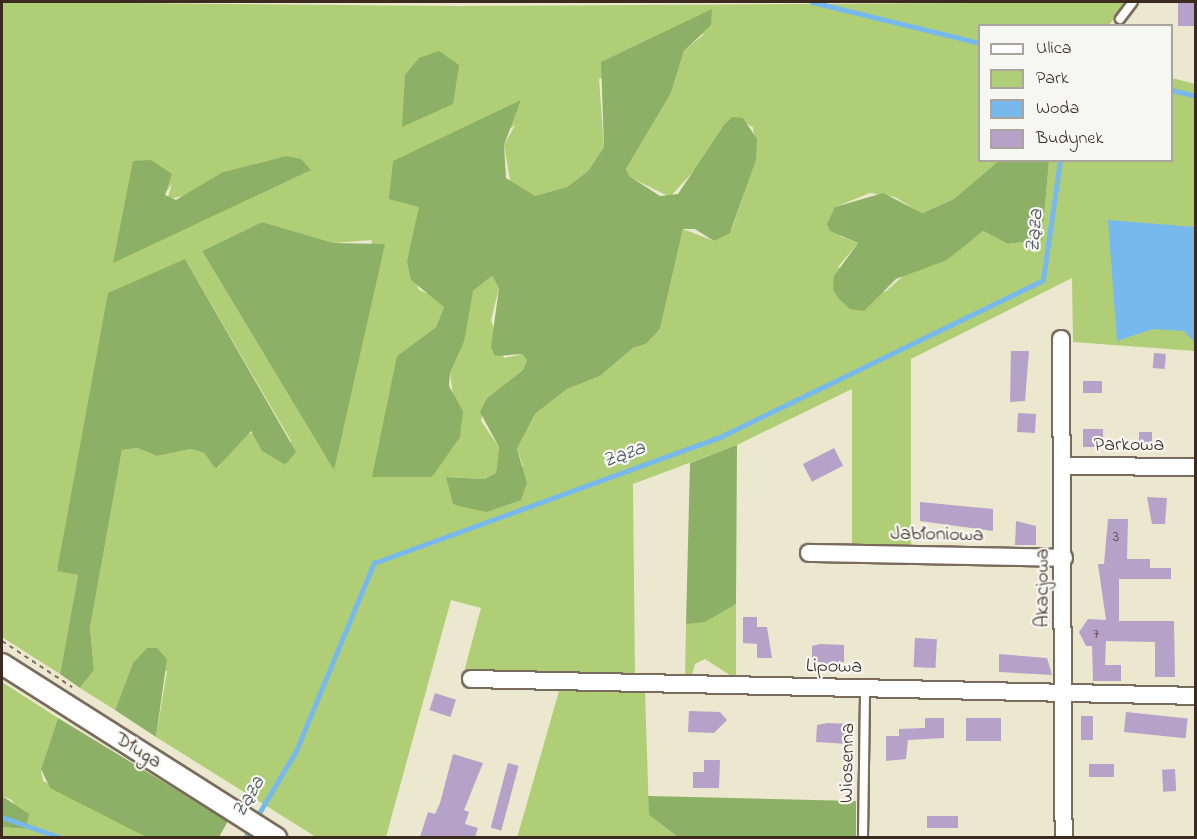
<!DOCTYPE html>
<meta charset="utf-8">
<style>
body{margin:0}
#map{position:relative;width:1197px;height:839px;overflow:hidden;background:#ece8d0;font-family:"Indie Flower",sans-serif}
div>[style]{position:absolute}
.green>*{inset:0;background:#b0ce75}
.forest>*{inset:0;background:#8cb166}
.water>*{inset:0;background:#78b9ed}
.stream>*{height:4.5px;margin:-2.25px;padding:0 2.25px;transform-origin:2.25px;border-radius:2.25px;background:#78b9ed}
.building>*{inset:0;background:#b6a1c9;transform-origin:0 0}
.path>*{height:2px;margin-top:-1px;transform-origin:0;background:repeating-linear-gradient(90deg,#796c5c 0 4.5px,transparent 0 9px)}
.roads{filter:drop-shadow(2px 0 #796c5c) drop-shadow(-2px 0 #796c5c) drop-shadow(0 2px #796c5c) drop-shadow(0 -2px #796c5c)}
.service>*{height:8px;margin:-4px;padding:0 4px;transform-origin:4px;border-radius:4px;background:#fff}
.minor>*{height:16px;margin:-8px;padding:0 8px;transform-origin:8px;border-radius:8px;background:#fff}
.tertiary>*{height:20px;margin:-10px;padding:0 10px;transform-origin:10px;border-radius:10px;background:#fff}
span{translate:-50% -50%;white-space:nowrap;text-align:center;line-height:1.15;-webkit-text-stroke:4.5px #f6f6f2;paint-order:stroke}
.number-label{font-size:16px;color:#5a4849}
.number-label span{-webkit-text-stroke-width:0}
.street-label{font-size:20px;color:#3b2a1e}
.water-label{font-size:21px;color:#4d555c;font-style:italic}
.frame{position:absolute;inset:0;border:3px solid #3b2a1e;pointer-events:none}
.legend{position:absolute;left:978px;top:24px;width:195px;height:138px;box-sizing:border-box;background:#f6f6f2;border:2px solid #aba49d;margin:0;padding:8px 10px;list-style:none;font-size:18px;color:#3b2a1e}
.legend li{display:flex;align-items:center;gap:12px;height:30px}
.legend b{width:30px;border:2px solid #aba49d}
</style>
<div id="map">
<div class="green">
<div style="clip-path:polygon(evenodd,2px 2px,457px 6px,1127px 2px,1109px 25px,980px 26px,980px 160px,999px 161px,995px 169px,954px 199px,921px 213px,895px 197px,870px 193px,835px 207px,840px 236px,858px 243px,838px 267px,885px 292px,910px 270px,947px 259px,983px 231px,1008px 244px,1042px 240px,1049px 161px,1172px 160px,1172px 78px,1195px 84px,1195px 351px,1073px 342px,1072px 278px,911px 359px,911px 547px,852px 547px,852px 389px,737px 445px,633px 484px,635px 676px,464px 672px,481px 608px,451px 600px,386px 837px,316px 837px,156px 737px,167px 671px,133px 663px,115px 710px,80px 688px,94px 670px,90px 628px,122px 450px,137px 448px,157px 456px,191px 449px,204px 453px,217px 469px,246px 432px,257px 435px,262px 451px,285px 465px,291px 441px,185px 259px,57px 570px,78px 575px,60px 674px,2px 637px,2px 2px,705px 33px,684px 51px,671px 93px,626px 169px,628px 176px,670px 197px,708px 155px,732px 117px,753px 127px,756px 159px,732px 229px,714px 241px,683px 229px,660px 329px,646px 344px,633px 348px,600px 376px,567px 389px,535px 414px,517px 449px,523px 466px,483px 509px,453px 504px,447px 477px,484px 479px,496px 473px,499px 447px,481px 421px,487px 398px,523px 370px,527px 360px,523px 354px,504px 358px,491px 320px,499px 288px,492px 276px,473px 291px,468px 307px,464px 342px,450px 373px,453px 395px,446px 451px,432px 477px,397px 356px,436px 327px,444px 307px,440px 299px,419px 290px,407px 260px,420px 220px,419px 207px,409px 202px,515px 125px,504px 145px,511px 186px,535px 196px,567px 187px,588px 171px,604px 147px,599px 79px,705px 33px,2px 2px,274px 159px,113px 262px,172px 184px,167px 200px,190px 194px,223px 172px,274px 159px,2px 2px,262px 222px,334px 243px,372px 240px,334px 469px,202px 251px,262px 222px)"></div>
<div style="clip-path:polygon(736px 604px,736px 679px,705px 659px,695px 664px,691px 678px,685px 678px,686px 624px)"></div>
<div style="clip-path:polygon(2px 682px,58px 718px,41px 769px,43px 781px,146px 837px,2px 837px,2px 827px,26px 829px,12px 800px,2px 796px)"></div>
<div style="clip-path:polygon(559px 691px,645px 692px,649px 815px,678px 837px,517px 838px)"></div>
</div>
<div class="forest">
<div style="clip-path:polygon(712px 9px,711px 25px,684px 51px,671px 93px,626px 169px,629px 176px,660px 196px,678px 194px,724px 125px,732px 117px,743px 118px,757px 139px,756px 160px,730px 233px,714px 241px,695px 229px,683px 229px,660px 329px,646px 344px,633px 348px,600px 376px,567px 389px,535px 414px,517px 449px,527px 483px,521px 500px,487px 512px,459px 506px,453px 504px,446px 477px,484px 479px,496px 473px,499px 447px,480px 412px,487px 398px,523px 370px,527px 360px,522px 354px,495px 356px,491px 347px,499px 288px,492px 276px,473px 291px,464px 342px,450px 373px,449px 386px,463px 411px,460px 437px,432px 477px,372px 477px,397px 356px,436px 327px,444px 307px,411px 280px,407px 261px,419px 207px,389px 199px,393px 161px,521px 100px,504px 145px,506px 178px,535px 196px,567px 187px,588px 171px,604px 147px,601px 62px)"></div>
<div style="clip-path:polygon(439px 51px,459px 65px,453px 104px,402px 127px,405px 75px,419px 58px)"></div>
<div style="clip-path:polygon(286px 156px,301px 159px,311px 170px,113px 263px,133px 161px,151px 160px,172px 174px,165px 195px,176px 200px,223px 172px)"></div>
<div style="clip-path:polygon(999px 161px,1049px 161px,1042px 240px,1008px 244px,983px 231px,947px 260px,896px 279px,864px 311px,850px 309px,839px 299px,833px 290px,834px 276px,858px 243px,830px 231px,827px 224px,835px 207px,883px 193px,922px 213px,954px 199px)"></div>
<div style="clip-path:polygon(262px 222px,334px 243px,385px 244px,334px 470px,202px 251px)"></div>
<div style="clip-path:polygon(185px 259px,296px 452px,285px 465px,262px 451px,251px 431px,216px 469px,204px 453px,191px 449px,157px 456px,137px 448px,122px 450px,90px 628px,94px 670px,80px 688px,60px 674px,78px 575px,57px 571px,108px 293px)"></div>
<div style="clip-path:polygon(737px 445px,736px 604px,705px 622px,686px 624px,690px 463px)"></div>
<div style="clip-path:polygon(147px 648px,157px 648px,167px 659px,156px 737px,115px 710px,133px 663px)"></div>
<div style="clip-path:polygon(58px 718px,228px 821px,219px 837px,146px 837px,50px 788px,41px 769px)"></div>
<div style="clip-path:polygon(2px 796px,29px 814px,26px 829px,2px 827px)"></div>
<div style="clip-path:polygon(648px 796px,856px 801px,856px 837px,678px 837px,649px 815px)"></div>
</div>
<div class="water">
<div style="clip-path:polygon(1108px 220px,1195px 227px,1195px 343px,1184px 331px,1153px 329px,1117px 341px)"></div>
</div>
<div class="stream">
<div style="left:812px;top:2px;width:173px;rotate:13.7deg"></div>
<div style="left:1172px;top:90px;width:25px;rotate:14deg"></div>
<div style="left:2px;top:817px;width:64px;rotate:19.3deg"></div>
<div style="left:255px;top:820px;width:80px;rotate:-59.3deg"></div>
<div style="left:296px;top:751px;width:204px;rotate:-67.5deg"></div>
<div style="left:374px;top:563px;width:368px;rotate:-20deg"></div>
<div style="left:720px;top:437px;width:359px;rotate:-25.9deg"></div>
<div style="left:1043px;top:280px;width:121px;rotate:-81.9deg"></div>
<div style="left:245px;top:838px;width:13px;rotate:-61deg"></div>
</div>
<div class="building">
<div style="left:1178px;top:2px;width:18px;height:24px"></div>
<div style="clip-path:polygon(1011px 351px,1029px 351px,1025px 401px,1010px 402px)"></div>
<div style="left:1154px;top:353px;width:12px;height:15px;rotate:5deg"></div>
<div style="left:1102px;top:381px;width:12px;height:19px;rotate:90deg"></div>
<div style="left:1018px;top:413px;width:18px;height:19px;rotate:3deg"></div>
<div style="left:1083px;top:429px;width:20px;height:18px"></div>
<div style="left:1139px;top:432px;width:13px;height:18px"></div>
<div style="left:834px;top:448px;width:20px;height:35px;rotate:63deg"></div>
<div style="clip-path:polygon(1147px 497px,1167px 498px,1165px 524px,1152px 524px)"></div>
<div style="clip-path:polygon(920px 502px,993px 509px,993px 531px,920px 521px)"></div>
<div style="clip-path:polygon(1108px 519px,1128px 519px,1127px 559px,1150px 559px,1150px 568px,1171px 568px,1171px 579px,1119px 579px,1119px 621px,1174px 621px,1175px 677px,1155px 677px,1155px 642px,1106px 641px,1105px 665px,1121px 665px,1121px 681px,1093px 681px,1092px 646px,1086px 646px,1079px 632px,1088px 619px,1106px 620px,1098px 564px,1104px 564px)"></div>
<div style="clip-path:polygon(1016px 521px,1036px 526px,1036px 545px,1015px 545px)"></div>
<div style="clip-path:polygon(743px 617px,757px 617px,757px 627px,767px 627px,772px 658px,757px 658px,757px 644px,743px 643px)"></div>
<div style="left:915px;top:638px;width:22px;height:29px;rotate:3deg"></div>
<div style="clip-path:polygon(820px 644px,844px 645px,844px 662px,833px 666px,812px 660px,812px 646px)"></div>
<div style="clip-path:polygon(999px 654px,1047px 658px,1052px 675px,999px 672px)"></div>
<div style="left:435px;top:693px;width:22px;height:18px;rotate:18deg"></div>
<div style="clip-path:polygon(689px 711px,720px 712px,727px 720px,714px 733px,688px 732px)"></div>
<div style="left:1126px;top:712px;width:62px;height:20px;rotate:6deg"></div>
<div style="left:1081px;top:716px;width:12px;height:24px"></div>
<div style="clip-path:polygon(925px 718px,944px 718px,944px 738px,908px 740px,906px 759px,886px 761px,886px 736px,899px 736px,899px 729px,925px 728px)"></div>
<div style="left:966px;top:718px;width:35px;height:23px"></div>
<div style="clip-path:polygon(828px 723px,849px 724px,848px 744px,816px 742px,817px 725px)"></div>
<div style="clip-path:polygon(453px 754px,483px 763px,464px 810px,469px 812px,465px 824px,478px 828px,475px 837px,420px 837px,428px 812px,435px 814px,440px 803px)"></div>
<div style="clip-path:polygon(704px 760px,720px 760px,719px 788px,693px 788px,693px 772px,704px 772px)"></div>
<div style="left:508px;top:763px;width:11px;height:67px;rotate:15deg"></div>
<div style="left:1089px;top:764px;width:25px;height:13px"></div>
<div style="left:1175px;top:769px;width:22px;height:13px;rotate:87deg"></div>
<div style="left:927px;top:816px;width:31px;height:12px"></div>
</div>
<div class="path">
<div style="left:2px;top:641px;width:84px;rotate:33.3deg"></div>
</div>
<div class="roads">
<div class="service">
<div style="left:1120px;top:19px;width:21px;rotate:-53deg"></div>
<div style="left:863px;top:838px;width:149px;rotate:-89.2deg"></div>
</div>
<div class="minor">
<div style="left:1061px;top:339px;width:499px;rotate:89.7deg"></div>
<div style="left:1063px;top:466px;width:133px;rotate:0.4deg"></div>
<div style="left:809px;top:553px;width:255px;rotate:1.1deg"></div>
<div style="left:471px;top:679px;width:725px;rotate:1.34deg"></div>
</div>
<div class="tertiary">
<div style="left:2px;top:664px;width:325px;rotate:32.4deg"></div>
</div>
</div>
<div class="number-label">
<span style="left:1116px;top:537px">3</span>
<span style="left:1096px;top:634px">7</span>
</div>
<div class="street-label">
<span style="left:1129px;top:445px">Parkowa</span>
<span style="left:937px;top:535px;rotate:1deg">Jabłoniowa</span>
<span style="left:1043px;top:588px;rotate:-90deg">Akacjowa</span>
<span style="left:834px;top:667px;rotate:1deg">Lipowa</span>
<span style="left:138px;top:751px;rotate:32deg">Długa</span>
<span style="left:848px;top:763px;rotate:-89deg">Wiosenna</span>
</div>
<div class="water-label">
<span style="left:1035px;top:231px;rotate:-85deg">Ząza</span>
<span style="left:624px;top:455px;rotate:-20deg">Ząza</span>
<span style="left:249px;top:797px;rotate:-59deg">Ząza</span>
</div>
<div class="frame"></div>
<ul class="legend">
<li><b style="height:8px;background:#fff"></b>Ulica</li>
<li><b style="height:16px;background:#b0ce75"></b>Park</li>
<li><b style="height:16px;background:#78b9ed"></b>Woda</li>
<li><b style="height:16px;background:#b6a1c9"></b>Budynek</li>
</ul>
</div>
